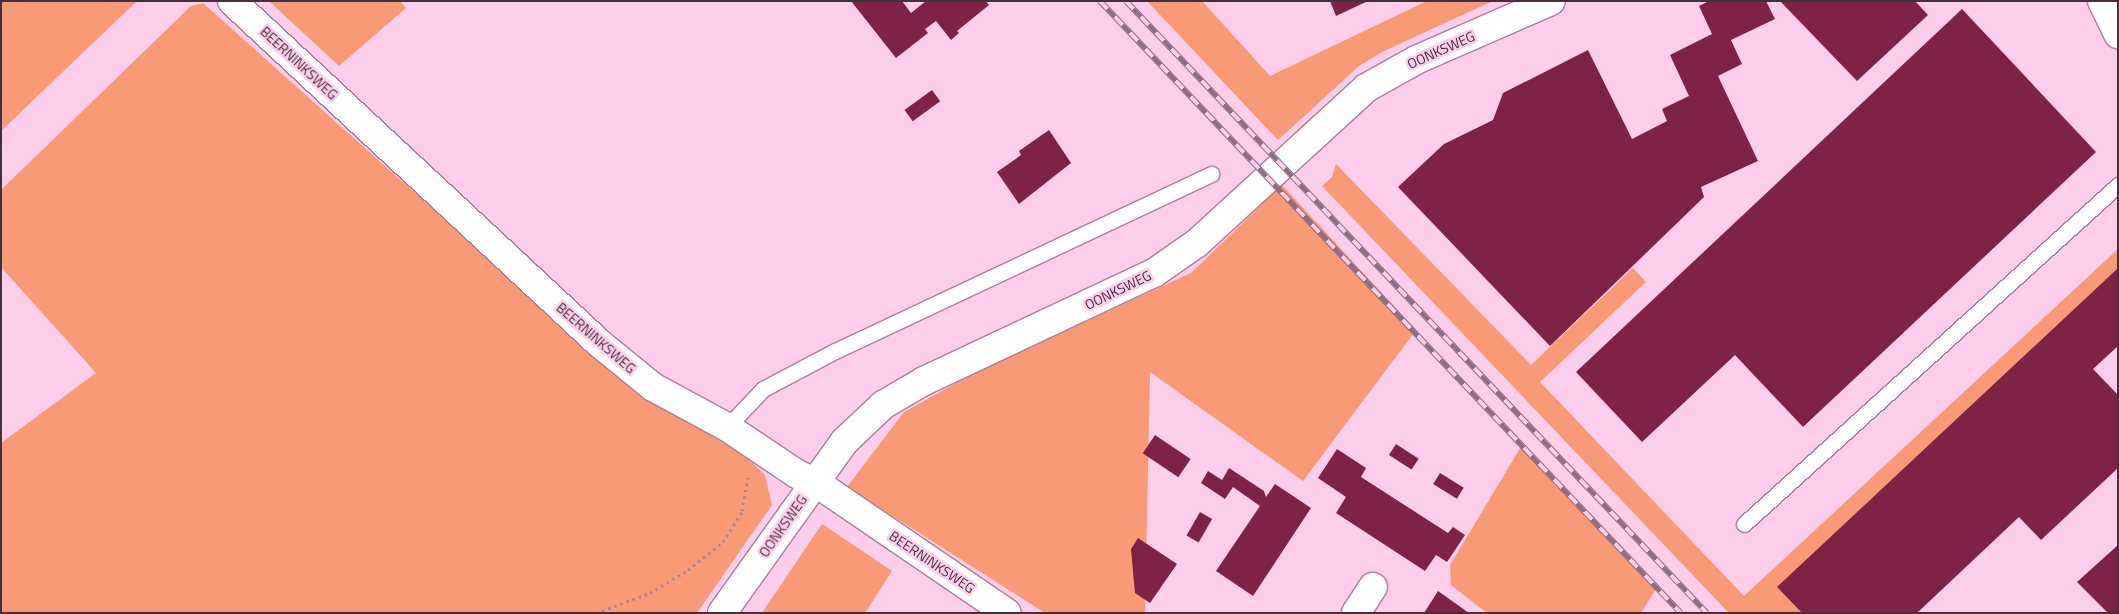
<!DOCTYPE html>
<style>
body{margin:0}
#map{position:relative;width:2119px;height:614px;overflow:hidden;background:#fdceeb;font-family:"Titillium Web",sans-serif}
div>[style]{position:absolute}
.green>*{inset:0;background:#f89a76}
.building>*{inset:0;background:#7e2345;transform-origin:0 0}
.path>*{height:3px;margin-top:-1.5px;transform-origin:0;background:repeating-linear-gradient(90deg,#a9859b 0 2.5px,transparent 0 6.5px)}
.roads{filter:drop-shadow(1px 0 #b07b9d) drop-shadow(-1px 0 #b07b9d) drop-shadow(0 1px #b07b9d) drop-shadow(0 -1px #b07b9d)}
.service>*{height:15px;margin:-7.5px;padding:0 7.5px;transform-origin:7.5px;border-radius:7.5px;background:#fff}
.minor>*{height:28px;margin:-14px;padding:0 14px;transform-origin:14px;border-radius:14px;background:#fff}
.secondary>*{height:28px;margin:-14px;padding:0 14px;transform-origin:14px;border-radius:14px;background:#fff}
.rail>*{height:5.5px;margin-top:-2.75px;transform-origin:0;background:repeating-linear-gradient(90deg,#fdceeb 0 11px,#8e6d81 0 22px);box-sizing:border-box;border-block:1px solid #8e6d81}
span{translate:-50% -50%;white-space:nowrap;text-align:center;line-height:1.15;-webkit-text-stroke:5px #fdceeb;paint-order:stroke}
.street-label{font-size:14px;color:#462f3d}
.frame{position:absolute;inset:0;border:2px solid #462f3d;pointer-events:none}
</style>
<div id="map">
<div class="green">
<div style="clip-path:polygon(1px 1px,137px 1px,1px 131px)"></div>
<div style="clip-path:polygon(269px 1px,400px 1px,406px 8px,339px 66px)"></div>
<div style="clip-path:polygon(1147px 1px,1202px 1px,1270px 76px,1427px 1px,1493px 1px,1384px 51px,1359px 66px,1278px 140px)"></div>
<div style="clip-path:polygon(203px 3px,596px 355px,740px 451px,765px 475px,772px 505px,697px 613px,1px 613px,1px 443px,96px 373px,1px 267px,1px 190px,191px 6px)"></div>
<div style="clip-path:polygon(1336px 164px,1531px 365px,1633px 268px,1646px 282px,1540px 382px,1744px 596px,2118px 249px,2118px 268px,1778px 587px,1802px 613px,1729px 613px,1322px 186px,1332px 177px)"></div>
<div style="clip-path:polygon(1282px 185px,1416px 330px,1303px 481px,1150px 372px,1145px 613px,1045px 613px,847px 487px,904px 412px,976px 372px,1191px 273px)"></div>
<div style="clip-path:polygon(1522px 445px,1656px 589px,1641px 613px,1487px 613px,1451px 585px,1450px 565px)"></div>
<div style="clip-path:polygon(822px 524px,892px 571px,865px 613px,762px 613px)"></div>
</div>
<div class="building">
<div style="clip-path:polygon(851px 1px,902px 1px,911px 13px,926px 1px,986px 1px,989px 5px,957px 31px,959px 33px,951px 40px,936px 21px,925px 29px,928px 33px,896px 58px)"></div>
<div style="clip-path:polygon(1330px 1px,1368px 1px,1336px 16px)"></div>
<div style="clip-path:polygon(1709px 1px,1766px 1px,1775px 19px,1731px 40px,1742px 64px,1718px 76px,1758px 161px,1701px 187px,1704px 197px,1550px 346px,1398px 187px,1444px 144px,1493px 120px,1503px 93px,1588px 50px,1632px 139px,1667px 121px,1662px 109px,1689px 96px,1670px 55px,1712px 34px,1699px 6px)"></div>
<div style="clip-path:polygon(1780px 1px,1915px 1px,1928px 15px,1857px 81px)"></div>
<div style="clip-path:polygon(1962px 9px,2096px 152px,1803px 427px,1735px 355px,1642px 442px,1576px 372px)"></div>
<div style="left:932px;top:90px;width:14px;height:34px;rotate:54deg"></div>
<div style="clip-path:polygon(1049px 130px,1071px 163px,1019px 204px,997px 172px,1021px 155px,1019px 151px)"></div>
<div style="clip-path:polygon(2118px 268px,2118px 346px,2093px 369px,2118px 395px,2118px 468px,2041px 540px,2019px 517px,1917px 613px,1802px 613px,1777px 587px)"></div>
<div style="left:1155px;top:435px;width:43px;height:22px;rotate:34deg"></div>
<div style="left:1396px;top:444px;width:27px;height:13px;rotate:33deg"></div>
<div style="clip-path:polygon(1337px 449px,1366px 468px,1361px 477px,1448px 533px,1453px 527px,1465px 535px,1447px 562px,1436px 555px,1425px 571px,1336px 513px,1346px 497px,1318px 478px)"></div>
<div style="clip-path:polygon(1229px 468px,1264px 491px,1266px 497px,1275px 484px,1311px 508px,1253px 596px,1216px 571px,1260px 506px,1233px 487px,1225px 499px,1201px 483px,1208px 471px,1222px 480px)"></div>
<div style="left:1440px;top:473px;width:28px;height:13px;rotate:32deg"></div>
<div style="left:1200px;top:512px;width:14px;height:27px;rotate:30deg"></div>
<div style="clip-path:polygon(1138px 538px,1177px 564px,1150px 603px,1135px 593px,1131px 549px)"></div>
<div style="clip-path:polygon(2118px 545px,2118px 613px,2108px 613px,2077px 582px)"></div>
<div style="clip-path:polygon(1438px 591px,1469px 613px,1424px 613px)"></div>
</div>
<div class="path">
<div style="left:596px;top:613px;width:58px;rotate:-20.3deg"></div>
<div style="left:650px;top:593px;width:44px;rotate:-31.2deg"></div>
<div style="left:688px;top:570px;width:45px;rotate:-38.7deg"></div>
<div style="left:723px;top:542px;width:36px;rotate:-58deg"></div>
<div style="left:742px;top:511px;width:34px;rotate:-80deg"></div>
</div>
<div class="roads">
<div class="service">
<div style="left:727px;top:427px;width:52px;rotate:-46.5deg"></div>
<div style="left:763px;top:389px;width:81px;rotate:-27.8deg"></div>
<div style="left:835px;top:351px;width:416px;rotate:-25.2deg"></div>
<div style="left:1744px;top:524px;width:505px;rotate:-42.19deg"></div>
</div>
<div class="minor">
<div style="left:232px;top:1px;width:502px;rotate:42.98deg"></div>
<div style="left:599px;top:343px;width:70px;rotate:39.2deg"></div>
<div style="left:653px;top:387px;width:84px;rotate:28.4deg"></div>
<div style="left:727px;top:427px;width:84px;rotate:33.9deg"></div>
<div style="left:797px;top:474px;width:20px;rotate:24deg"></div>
<div style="left:815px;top:482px;width:232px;rotate:34.3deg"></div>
<div style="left:2102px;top:1px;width:37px;rotate:64deg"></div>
<div style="left:1356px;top:613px;width:31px;rotate:-57deg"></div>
</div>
<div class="secondary">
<div style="left:722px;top:613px;width:210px;rotate:-54.5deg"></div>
<div style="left:844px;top:442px;width:54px;rotate:-43.5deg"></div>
<div style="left:883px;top:405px;width:48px;rotate:-30.3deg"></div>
<div style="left:924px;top:381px;width:254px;rotate:-25.2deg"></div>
<div style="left:1154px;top:273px;width:52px;rotate:-34.9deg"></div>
<div style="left:1197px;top:243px;width:229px;rotate:-42.5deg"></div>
<div style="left:1366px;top:88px;width:57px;rotate:-29.2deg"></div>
<div style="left:1416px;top:60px;width:147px;rotate:-23.6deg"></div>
</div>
</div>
<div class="rail">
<div style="left:1100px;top:1px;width:844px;rotate:46.49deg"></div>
<div style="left:1126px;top:1px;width:844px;rotate:46.49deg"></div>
</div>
<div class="street-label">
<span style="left:1441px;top:50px;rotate:-24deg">OONKSWEG</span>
<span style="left:299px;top:63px;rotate:43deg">BEERNINKSWEG</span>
<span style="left:1118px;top:290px;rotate:-26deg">OONKSWEG</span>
<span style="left:596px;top:338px;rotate:41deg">BEERNINKSWEG</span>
<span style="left:783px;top:526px;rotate:-55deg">OONKSWEG</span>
<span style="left:932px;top:562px;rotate:34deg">BEERNINKSWEG</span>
</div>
<div class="frame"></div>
</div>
